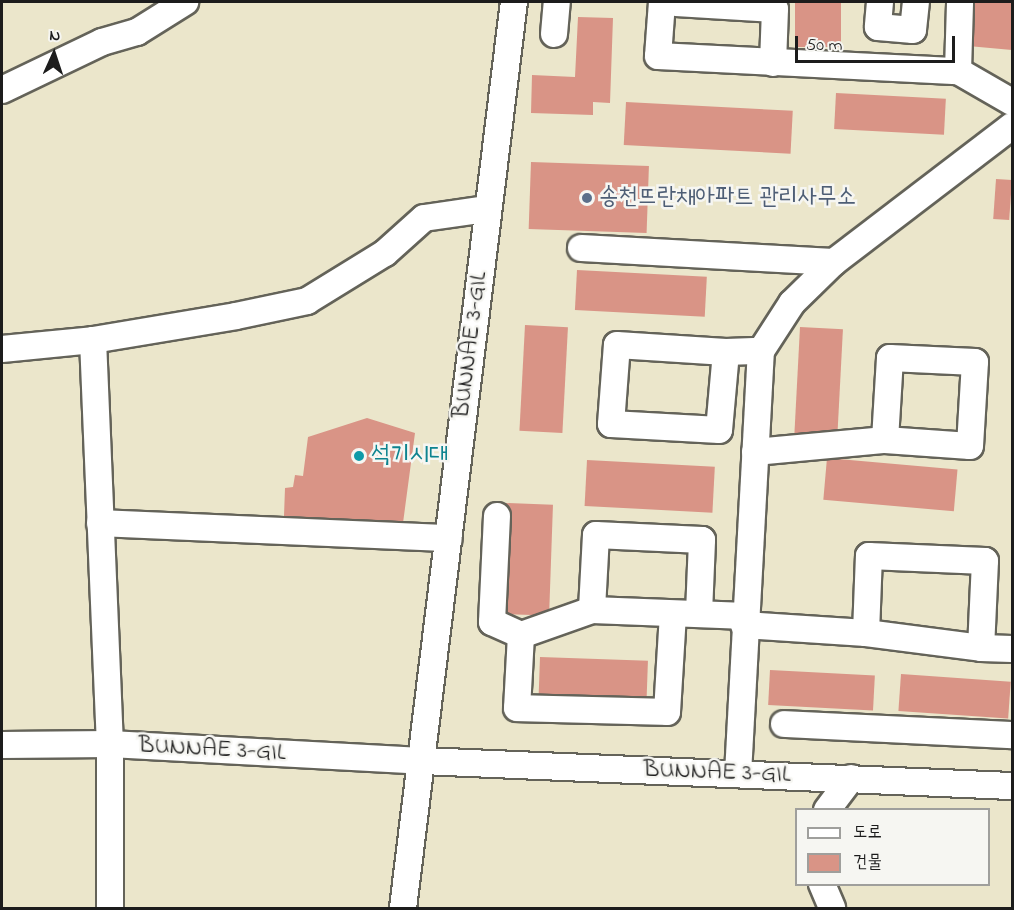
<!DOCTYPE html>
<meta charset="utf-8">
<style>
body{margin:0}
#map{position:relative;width:1014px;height:910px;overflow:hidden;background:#ebe6cb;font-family:"Indie Flower","Poor Story",sans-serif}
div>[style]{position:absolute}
.building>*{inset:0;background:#d99486;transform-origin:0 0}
.roads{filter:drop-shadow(2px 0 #646359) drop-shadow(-2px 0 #646359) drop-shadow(0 2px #646359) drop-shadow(0 -2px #646359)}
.minor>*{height:26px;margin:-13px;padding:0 13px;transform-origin:13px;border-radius:13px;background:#fff}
.dots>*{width:16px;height:16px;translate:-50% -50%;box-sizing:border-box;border:3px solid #f6f6f2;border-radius:50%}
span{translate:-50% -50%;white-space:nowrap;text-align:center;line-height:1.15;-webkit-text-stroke:5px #f6f6f2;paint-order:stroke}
.service-label{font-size:24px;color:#4e5e75}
.left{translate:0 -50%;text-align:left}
.street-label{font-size:24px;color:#1c1c1c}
.culture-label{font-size:24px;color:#0d838f}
.frame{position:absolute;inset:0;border:3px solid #1c1c1c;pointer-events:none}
.legend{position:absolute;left:795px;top:808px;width:195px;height:78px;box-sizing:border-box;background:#f6f6f2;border:2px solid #9f9f9c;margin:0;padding:8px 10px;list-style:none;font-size:18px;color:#1c1c1c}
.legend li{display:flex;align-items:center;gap:12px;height:30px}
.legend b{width:30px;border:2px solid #9f9f9c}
.north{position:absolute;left:24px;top:24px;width:60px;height:60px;-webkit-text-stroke:4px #f6f6f2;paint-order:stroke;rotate:3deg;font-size:16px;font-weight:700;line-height:24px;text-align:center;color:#1c1c1c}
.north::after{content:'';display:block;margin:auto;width:21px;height:27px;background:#1c1c1c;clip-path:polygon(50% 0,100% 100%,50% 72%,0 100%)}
.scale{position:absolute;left:795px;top:36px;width:160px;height:27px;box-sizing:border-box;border:3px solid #1c1c1c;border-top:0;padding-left:8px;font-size:18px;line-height:21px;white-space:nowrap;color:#1c1c1c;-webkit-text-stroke:4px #f6f6f2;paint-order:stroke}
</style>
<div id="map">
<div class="building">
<div style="left:795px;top:2px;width:46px;height:45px"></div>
<div style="clip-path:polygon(971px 2px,1012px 2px,1012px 50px,968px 46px)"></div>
<div style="clip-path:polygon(578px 17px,613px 18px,610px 103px,593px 102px,593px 115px,531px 113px,532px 75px,575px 77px)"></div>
<div style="left:836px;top:93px;width:110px;height:36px;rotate:3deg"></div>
<div style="left:626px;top:102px;width:167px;height:43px;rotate:3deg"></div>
<div style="left:531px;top:162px;width:118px;height:67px;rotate:2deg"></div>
<div style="left:996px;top:179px;width:16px;height:40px;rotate:4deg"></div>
<div style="left:577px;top:270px;width:130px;height:40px;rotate:3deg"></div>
<div style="left:525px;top:325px;width:43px;height:106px;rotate:3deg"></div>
<div style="left:800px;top:327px;width:43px;height:108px;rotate:3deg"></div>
<div style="clip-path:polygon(367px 418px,415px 433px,403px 523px,284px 516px,285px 488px,293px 487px,295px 475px,303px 476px,308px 437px)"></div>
<div style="left:827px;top:458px;width:131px;height:42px;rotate:5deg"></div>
<div style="left:587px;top:460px;width:128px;height:46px;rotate:3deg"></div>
<div style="left:506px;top:503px;width:47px;height:111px;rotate:2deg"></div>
<div style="left:540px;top:657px;width:108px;height:40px;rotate:2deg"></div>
<div style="left:770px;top:670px;width:105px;height:35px;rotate:3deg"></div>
<div style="left:901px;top:674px;width:110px;height:37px;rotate:4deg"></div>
</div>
<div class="roads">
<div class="minor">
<div style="left:662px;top:2px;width:54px;rotate:94.2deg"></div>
<div style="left:658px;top:56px;width:300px;rotate:2.9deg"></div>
<div style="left:958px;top:71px;width:62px;rotate:29.9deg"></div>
<div style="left:880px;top:2px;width:25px;rotate:95deg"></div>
<div style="left:878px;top:27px;width:35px;rotate:5deg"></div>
<div style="left:913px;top:30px;width:28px;rotate:-84deg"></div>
<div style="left:676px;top:3px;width:99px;rotate:3.5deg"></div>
<div style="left:775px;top:9px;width:54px;rotate:92.1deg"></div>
<div style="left:554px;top:34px;width:32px;rotate:-85deg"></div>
<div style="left:958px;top:71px;width:69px;rotate:-88.3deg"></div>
<div style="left:2px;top:90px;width:111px;rotate:-25.6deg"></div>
<div style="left:102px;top:42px;width:36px;rotate:-16deg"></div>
<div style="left:137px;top:32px;width:57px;rotate:-32deg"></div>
<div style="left:581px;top:248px;width:253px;rotate:3.2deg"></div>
<div style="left:93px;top:340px;width:404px;rotate:87.6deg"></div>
<div style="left:110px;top:744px;width:164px;rotate:90deg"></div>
<div style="left:2px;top:349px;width:91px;rotate:-5.6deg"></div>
<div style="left:93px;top:340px;width:145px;rotate:-9.5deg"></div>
<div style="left:236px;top:316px;width:73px;rotate:-11.9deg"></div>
<div style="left:307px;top:301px;width:92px;rotate:-31.6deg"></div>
<div style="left:385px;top:253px;width:52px;rotate:-41.9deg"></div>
<div style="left:424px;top:218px;width:64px;rotate:-8.1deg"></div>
<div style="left:726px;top:352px;width:78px;rotate:95.1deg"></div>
<div style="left:719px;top:430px;width:108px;rotate:-176.8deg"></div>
<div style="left:611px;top:424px;width:79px;rotate:-85.7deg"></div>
<div style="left:617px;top:345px;width:109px;rotate:3.7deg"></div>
<div style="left:726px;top:352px;width:35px;rotate:-2deg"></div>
<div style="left:755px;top:452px;width:131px;rotate:-5.3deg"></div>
<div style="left:885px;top:440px;width:85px;rotate:4deg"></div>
<div style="left:970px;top:446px;width:84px;rotate:-86.6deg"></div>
<div style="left:975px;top:362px;width:85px;rotate:-177.3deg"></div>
<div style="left:890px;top:358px;width:82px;rotate:93.5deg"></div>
<div style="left:497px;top:516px;width:106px;rotate:92.7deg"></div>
<div style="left:492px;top:622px;width:32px;rotate:24deg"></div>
<div style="left:100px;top:523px;width:349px;rotate:2.5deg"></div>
<div style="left:592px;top:610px;width:75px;rotate:160.6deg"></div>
<div style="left:521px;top:635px;width:73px;rotate:93.1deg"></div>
<div style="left:517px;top:708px;width:150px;rotate:1.5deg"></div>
<div style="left:667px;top:712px;width:98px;rotate:-86.5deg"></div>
<div style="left:699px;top:613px;width:73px;rotate:-87.6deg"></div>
<div style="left:702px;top:540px;width:106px;rotate:-177.3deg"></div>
<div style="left:596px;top:535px;width:75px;rotate:93.1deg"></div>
<div style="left:592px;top:610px;width:154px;rotate:2.2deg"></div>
<div style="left:744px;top:625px;width:122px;rotate:3.8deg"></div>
<div style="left:866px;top:633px;width:116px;rotate:7.4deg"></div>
<div style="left:981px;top:648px;width:31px;rotate:2deg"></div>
<div style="left:866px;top:633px;width:77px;rotate:-87.8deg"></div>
<div style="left:869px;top:556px;width:116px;rotate:2.5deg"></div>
<div style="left:985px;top:561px;width:87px;rotate:92.6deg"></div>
<div style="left:784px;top:724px;width:228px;rotate:2.8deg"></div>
<div style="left:2px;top:745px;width:108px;rotate:-0.5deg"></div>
<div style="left:110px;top:744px;width:312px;rotate:3.1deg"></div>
<div style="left:422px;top:761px;width:591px;rotate:2.43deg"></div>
<div style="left:738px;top:774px;width:424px;rotate:-86.9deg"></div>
<div style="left:761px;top:351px;width:57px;rotate:-57.1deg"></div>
<div style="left:792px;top:303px;width:59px;rotate:-44.3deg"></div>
<div style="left:834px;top:262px;width:224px;rotate:-37.4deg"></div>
<div style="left:827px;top:810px;width:40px;rotate:-53deg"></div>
<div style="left:822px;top:884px;width:26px;rotate:67deg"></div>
<div style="left:403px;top:908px;width:913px;rotate:-83.02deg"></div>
</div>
</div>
<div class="dots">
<div style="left:587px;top:198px;background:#5c6f8a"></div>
<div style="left:359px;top:456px;background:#0f9aa8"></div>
</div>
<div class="service-label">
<span class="left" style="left:599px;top:198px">송천뜨란채아파트 관리사무소</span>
</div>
<div class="street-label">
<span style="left:471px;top:345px;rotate:-83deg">BUNNAE 3-GIL</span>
<span style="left:212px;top:750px;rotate:3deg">BUNNAE 3-GIL</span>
<span style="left:717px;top:773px;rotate:2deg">BUNNAE 3-GIL</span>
</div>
<div class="culture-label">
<span class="left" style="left:371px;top:456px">석기시대</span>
</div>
<div class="frame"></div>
<ul class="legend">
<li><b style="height:8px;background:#fff"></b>도로</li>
<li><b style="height:16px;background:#d99486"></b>건물</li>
</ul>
<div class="north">N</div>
<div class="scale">50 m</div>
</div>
